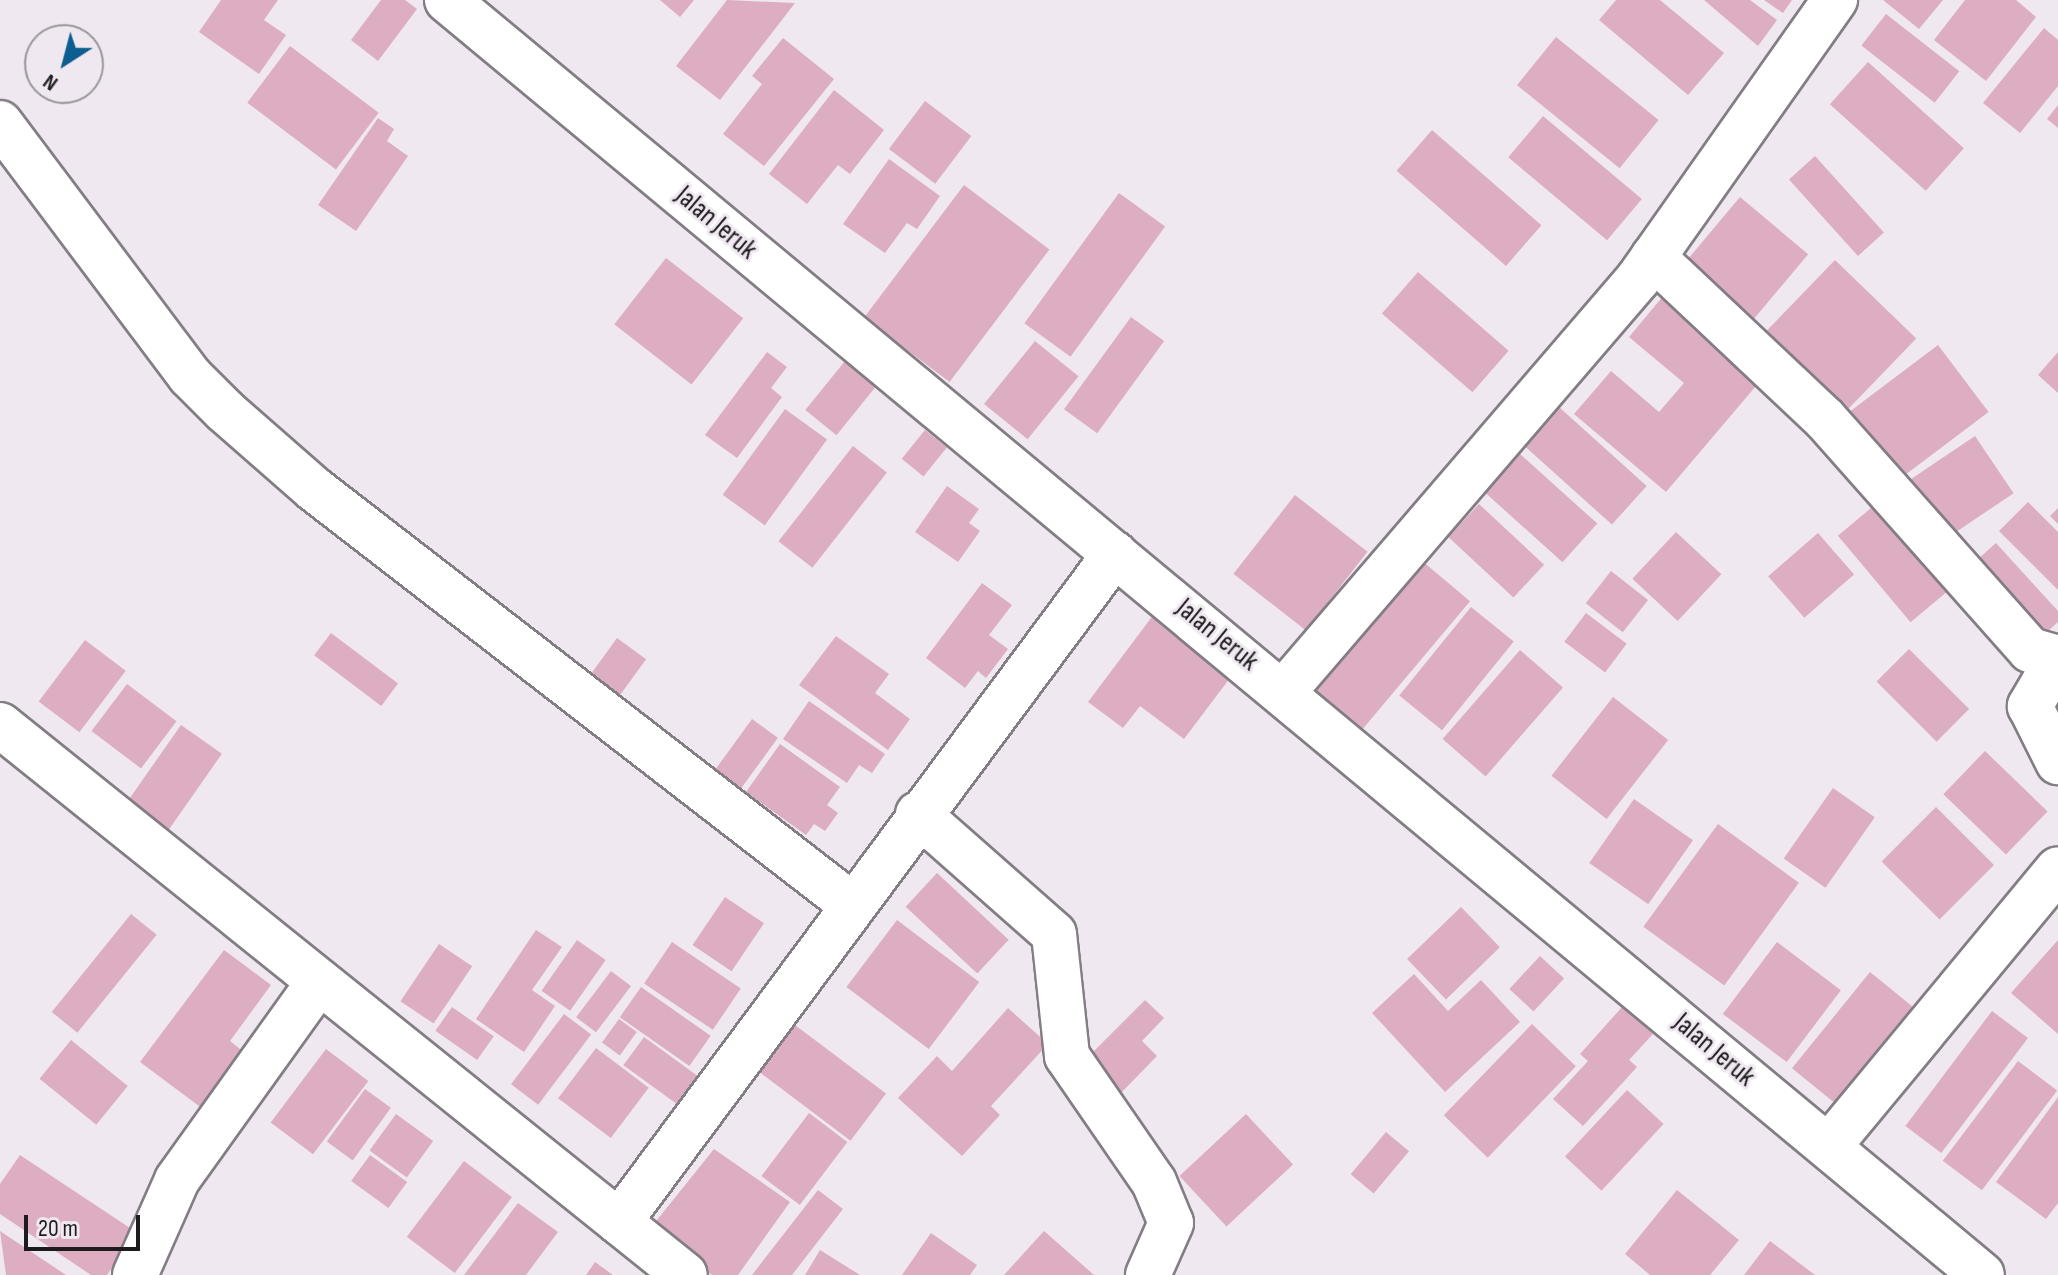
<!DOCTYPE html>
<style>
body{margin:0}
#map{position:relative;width:2058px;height:1275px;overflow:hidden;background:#efe8f0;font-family:"Sofia Sans Condensed",sans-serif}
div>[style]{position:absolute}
.building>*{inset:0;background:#ddaec2;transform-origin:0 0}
.roads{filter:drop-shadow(2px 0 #837d84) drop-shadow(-2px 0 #837d84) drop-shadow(0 2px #837d84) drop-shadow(0 -2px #837d84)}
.street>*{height:44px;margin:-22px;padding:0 22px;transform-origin:22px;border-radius:22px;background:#fff}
span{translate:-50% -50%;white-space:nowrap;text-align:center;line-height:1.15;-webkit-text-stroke:6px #efe8f0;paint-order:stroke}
.street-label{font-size:28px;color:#1d1b1e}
.north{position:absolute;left:24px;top:24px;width:80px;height:80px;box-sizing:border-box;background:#efe8f0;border:2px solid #9b969c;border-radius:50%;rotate:216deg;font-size:22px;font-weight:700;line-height:32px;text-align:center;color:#1d1b1e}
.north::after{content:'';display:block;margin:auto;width:28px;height:36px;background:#0d5e90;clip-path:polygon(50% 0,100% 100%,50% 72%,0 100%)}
.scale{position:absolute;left:24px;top:1215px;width:116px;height:36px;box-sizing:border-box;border:4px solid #1d1b1e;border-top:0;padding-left:10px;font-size:24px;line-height:28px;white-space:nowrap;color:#1d1b1e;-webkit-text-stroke:6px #efe8f0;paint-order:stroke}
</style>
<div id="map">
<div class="building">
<div style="clip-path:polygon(221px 0,278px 0,264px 20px,286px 35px,259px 74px,199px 32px)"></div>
<div style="clip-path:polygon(381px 0,405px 0,417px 9px,378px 61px,351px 40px)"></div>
<div style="clip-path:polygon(660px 0,694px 0,680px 17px)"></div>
<div style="clip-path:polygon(727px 0,795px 3px,720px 100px,676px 66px)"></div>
<div style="clip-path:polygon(1616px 0,1660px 0,1724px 53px,1688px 95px,1599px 20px)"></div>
<div style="clip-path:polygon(1704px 0,1750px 0,1777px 20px,1758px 46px)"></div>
<div style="clip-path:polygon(1764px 0,1792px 0,1783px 13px)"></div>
<div style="clip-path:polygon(1883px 0,1943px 0,1919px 29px)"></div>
<div style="clip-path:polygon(1965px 0,2016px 0,2036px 17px,1986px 81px,1934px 40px)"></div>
<div style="left:1886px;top:14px;width:93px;height:40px;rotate:38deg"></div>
<div style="clip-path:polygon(2044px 28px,2058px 40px,2058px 86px,2020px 133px,1983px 103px)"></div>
<div style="left:1556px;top:37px;width:132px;height:62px;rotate:39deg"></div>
<div style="clip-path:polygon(783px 38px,834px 79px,764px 166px,723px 134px,762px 84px,752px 76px)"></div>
<div style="left:290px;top:46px;width:111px;height:71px;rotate:37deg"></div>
<div style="left:1868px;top:62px;width:129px;height:57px;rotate:42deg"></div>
<div style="clip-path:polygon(834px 90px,884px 130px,850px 174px,838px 165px,807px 204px,769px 174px)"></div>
<div style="left:925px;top:101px;width:58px;height:60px;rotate:37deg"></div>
<div style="clip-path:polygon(2058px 105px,2058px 128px,2047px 119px)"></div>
<div style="left:1543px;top:116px;width:129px;height:54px;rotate:40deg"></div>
<div style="clip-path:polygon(378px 118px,394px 129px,387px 141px,408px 156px,356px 231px,318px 205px)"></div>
<div style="left:1432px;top:130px;width:145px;height:54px;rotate:41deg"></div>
<div style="left:1815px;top:156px;width:103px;height:35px;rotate:48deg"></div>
<div style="clip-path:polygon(889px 159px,940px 196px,917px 229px,907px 223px,885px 253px,843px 224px)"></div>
<div style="left:964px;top:185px;width:107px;height:166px;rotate:37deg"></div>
<div style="left:1119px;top:193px;width:57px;height:161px;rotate:36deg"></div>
<div style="left:1740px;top:197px;width:89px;height:96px;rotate:40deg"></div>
<div style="left:666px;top:258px;width:98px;height:84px;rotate:38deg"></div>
<div style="left:1835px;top:260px;width:113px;height:107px;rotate:44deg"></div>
<div style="left:1418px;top:272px;width:120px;height:55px;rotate:41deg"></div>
<div style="clip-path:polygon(1669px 289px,1767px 373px,1666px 492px,1574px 414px,1611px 371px,1659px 412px,1684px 383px,1629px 337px)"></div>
<div style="left:1131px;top:317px;width:41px;height:114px;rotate:36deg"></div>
<div style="left:1035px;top:341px;width:56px;height:81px;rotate:39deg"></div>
<div style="left:1938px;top:345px;width:84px;height:115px;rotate:53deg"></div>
<div style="clip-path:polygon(767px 352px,787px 367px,771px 388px,782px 397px,737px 458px,705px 435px)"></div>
<div style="clip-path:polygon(2058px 352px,2058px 393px,2038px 375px)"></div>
<div style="left:845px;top:361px;width:40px;height:63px;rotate:39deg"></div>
<div style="left:1559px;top:407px;width:118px;height:52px;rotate:42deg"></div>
<div style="left:785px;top:409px;width:52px;height:106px;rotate:36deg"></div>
<div style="left:925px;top:430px;width:28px;height:37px;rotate:39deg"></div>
<div style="left:1975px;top:436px;width:69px;height:86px;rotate:56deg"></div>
<div style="left:853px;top:446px;width:43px;height:121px;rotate:38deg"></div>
<div style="left:1520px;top:454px;width:104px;height:52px;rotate:42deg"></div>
<div style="clip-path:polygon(947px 486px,979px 509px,969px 523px,980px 531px,958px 562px,915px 532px)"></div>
<div style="left:1295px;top:495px;width:92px;height:100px;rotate:38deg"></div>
<div style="clip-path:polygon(2028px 502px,2058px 532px,2058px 590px,1999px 531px)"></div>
<div style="left:1877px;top:503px;width:113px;height:51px;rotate:50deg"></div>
<div style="left:1479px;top:504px;width:89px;height:45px;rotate:43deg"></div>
<div style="clip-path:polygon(2058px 508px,2058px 524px,2050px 516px)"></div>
<div style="left:1676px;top:532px;width:62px;height:64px;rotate:43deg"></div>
<div style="left:1818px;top:533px;width:55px;height:66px;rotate:49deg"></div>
<div style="clip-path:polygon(1996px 543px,2058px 611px,2058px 622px,2035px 643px,1968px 568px)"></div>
<div style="left:1421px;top:560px;width:64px;height:167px;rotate:40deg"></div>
<div style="left:1611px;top:571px;width:47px;height:41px;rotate:38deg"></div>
<div style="clip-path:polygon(982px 583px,1012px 605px,989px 635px,1008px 649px,986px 678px,978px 671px,965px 688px,926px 658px)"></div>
<div style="left:1471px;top:607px;width:55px;height:114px;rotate:39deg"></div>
<div style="clip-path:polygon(1157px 610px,1236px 670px,1184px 739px,1140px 706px,1123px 728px,1088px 702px)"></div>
<div style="left:1586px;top:613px;width:51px;height:36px;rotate:37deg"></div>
<div style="left:331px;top:633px;width:84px;height:28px;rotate:37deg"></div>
<div style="clip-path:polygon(836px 636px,889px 674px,875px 693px,910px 719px,888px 750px,799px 685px)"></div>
<div style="left:617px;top:638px;width:36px;height:53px;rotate:36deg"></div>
<div style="left:85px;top:640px;width:51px;height:77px;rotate:37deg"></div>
<div style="left:1909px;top:649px;width:85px;height:46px;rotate:45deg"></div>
<div style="left:1520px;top:650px;width:57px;height:118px;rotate:41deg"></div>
<div style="left:127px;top:684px;width:62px;height:59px;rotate:37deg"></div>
<div style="left:1613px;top:697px;width:70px;height:100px;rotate:38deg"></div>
<div style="clip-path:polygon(809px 701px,885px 754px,872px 773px,859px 765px,847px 783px,783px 739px)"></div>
<div style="left:752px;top:719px;width:32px;height:68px;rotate:36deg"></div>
<div style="left:181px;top:725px;width:50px;height:94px;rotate:35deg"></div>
<div style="clip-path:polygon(780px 744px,840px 787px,827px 805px,838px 813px,825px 831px,814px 824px,806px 835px,746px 792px)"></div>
<div style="left:1985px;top:751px;width:87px;height:60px;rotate:44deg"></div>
<div style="left:1833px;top:788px;width:51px;height:86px;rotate:35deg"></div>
<div style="left:1634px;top:799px;width:72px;height:78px;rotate:35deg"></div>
<div style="left:1936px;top:807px;width:82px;height:77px;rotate:45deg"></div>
<div style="left:1718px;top:824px;width:100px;height:127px;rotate:36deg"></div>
<div style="left:937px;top:873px;width:98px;height:46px;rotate:43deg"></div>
<div style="left:725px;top:897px;width:47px;height:58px;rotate:34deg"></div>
<div style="left:1461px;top:907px;width:56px;height:75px;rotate:46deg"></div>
<div style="left:131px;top:914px;width:33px;height:126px;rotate:39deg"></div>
<div style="left:897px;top:920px;width:103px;height:84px;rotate:37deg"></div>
<div style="clip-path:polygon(536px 930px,562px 947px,532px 990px,555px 1006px,524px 1052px,476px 1019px)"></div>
<div style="left:577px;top:940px;width:35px;height:62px;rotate:35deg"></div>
<div style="clip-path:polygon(2058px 940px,2058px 1034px,2011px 993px)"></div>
<div style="left:672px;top:942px;width:83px;height:50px;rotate:34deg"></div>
<div style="left:1777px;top:942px;width:80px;height:90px;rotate:37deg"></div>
<div style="left:439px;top:944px;width:40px;height:69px;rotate:34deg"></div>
<div style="clip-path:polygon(224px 950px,271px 985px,230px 1041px,249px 1056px,207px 1112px,140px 1062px)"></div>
<div style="left:1540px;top:956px;width:33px;height:45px;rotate:43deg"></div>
<div style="left:611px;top:971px;width:25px;height:58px;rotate:37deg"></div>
<div style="left:1870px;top:972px;width:59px;height:124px;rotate:39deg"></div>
<div style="clip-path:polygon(1414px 974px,1448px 1011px,1481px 980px,1520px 1022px,1445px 1092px,1372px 1013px)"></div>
<div style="left:641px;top:987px;width:85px;height:37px;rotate:35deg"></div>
<div style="clip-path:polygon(1145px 1000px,1164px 1018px,1142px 1041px,1157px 1056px,1118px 1096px,1083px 1062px)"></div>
<div style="clip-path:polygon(1623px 1006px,1653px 1034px,1629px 1060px,1637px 1067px,1583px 1126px,1553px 1099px,1588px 1061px,1580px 1054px)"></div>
<div style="left:452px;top:1007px;width:51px;height:29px;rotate:35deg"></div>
<div style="clip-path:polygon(1008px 1008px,1048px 1044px,991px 1106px,1000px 1115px,962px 1156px,898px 1098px,937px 1056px,952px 1071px)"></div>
<div style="left:1992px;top:1011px;width:45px;height:144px;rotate:37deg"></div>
<div style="left:564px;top:1014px;width:34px;height:88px;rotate:37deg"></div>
<div style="left:619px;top:1019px;width:22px;height:29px;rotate:36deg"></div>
<div style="left:791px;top:1022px;width:119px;height:59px;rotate:37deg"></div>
<div style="left:1532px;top:1024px;width:61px;height:127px;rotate:44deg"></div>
<div style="left:644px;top:1037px;width:66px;height:35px;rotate:36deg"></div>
<div style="left:71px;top:1040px;width:73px;height:50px;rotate:39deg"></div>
<div style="left:596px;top:1048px;width:66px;height:63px;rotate:37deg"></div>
<div style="left:326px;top:1049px;width:53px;height:92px;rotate:37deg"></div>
<div style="left:2018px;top:1061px;width:49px;height:125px;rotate:37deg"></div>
<div style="left:365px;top:1089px;width:32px;height:65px;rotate:36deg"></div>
<div style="left:1627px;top:1090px;width:50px;height:91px;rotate:43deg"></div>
<div style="clip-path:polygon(2058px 1097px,2058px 1203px,2046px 1219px,1996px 1182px)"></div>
<div style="left:809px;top:1113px;width:48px;height:79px;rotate:37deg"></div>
<div style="left:396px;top:1114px;width:46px;height:45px;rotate:36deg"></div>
<div style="left:1246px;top:1114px;width:69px;height:91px;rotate:47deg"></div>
<div style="left:1386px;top:1132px;width:30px;height:55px;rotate:40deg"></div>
<div style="clip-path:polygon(714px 1149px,790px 1202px,738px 1275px,712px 1275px,649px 1230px)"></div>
<div style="clip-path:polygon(20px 1155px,136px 1232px,107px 1275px,91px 1275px,0 1214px,0 1184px)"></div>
<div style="left:370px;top:1155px;width:46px;height:32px;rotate:36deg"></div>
<div style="left:464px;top:1161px;width:60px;height:95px;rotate:37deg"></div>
<div style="clip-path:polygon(818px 1190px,843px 1209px,792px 1275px,752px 1275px)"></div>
<div style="clip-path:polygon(1677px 1190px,1739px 1240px,1710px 1275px,1650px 1275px,1625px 1254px)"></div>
<div style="clip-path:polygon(518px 1203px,558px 1232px,526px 1275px,464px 1275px)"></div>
<div style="clip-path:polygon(0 1231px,66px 1275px,6px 1275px)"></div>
<div style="clip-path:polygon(1044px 1231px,1094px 1275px,1004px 1275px)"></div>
<div style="clip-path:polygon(931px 1233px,977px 1265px,970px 1275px,902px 1275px)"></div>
<div style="clip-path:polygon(1770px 1241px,1815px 1275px,1744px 1275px)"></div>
<div style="clip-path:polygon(820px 1250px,860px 1275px,805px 1275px)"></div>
<div style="clip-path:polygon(595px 1262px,613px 1275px,586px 1275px)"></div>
</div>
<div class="roads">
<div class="street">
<div style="left:447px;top:0;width:1995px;rotate:39.71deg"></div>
<div style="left:0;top:123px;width:316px;rotate:53.1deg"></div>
<div style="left:190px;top:376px;width:49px;rotate:45deg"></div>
<div style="left:225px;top:411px;width:118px;rotate:41.2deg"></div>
<div style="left:314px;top:489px;width:679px;rotate:37.7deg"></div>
<div style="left:1653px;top:257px;width:236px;rotate:43.3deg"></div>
<div style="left:1825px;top:419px;width:309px;rotate:48.4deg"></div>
<div style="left:2030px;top:650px;width:29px;rotate:16deg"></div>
<div style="left:2058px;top:658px;width:56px;rotate:120.3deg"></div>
<div style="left:2030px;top:706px;width:63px;rotate:63.4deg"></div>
<div style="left:1285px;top:690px;width:542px;rotate:-49.34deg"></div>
<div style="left:1638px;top:279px;width:342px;rotate:-54.8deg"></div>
<div style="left:0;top:725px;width:878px;rotate:38.76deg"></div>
<div style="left:918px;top:814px;width:181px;rotate:41.4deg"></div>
<div style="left:1054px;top:934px;width:123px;rotate:83.9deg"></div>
<div style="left:1067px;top:1056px;width:153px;rotate:55.4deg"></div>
<div style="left:1154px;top:1182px;width:44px;rotate:67.5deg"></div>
<div style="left:1171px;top:1223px;width:57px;rotate:113.9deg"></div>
<div style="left:1829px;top:1146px;width:359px;rotate:-50.4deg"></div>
<div style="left:619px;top:1222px;width:832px;rotate:-53.41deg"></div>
<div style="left:135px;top:1275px;width:104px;rotate:-66.1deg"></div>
<div style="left:177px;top:1180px;width:244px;rotate:-54.4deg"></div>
</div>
</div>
<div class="street-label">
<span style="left:716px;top:223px;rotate:40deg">Jalan Jeruk</span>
<span style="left:1217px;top:635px;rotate:39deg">Jalan Jeruk</span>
<span style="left:1714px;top:1050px;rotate:40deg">Jalan Jeruk</span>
</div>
<div class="north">N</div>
<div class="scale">20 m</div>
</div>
